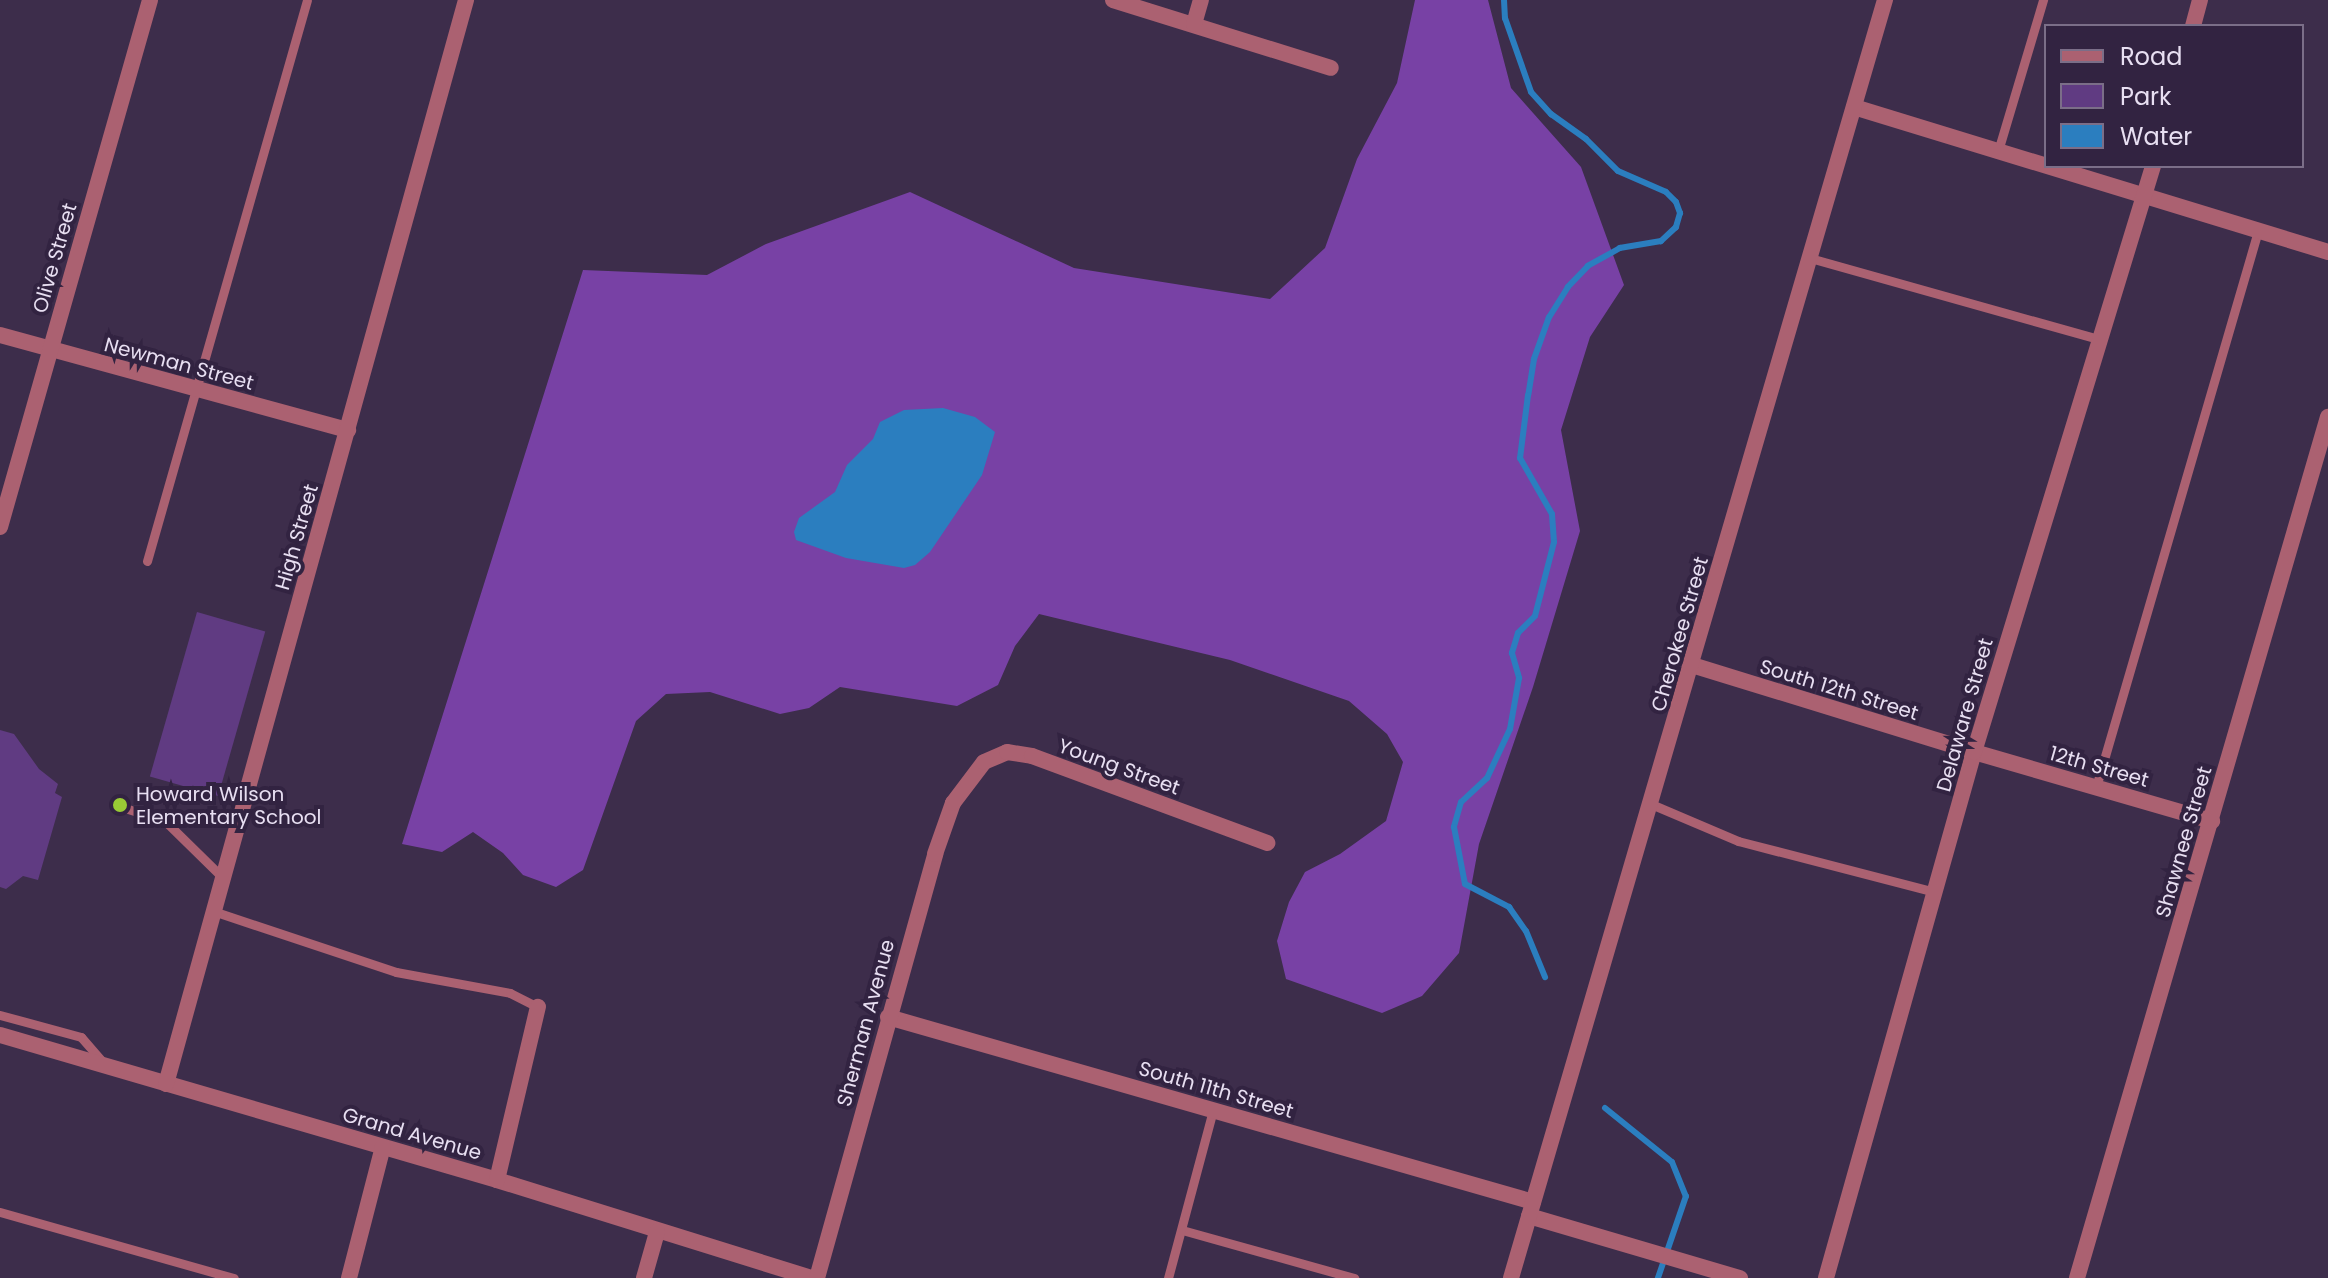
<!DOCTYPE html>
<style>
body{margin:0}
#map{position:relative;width:2328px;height:1278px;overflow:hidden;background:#3d2d4b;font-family:Poppins,sans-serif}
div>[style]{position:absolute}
.green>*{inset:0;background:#603b82;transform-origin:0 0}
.forest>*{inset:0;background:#7841a5}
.water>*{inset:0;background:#2b7ebf}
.stream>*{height:6px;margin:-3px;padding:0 3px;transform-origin:3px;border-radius:3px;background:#2b7ebf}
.service>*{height:9px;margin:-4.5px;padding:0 4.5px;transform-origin:4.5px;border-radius:4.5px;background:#ab6171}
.minor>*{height:16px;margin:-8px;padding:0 8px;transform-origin:8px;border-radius:8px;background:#ab6171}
.tertiary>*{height:16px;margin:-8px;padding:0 8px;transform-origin:8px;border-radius:8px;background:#ab6171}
.dots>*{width:22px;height:22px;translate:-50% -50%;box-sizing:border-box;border:4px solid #322341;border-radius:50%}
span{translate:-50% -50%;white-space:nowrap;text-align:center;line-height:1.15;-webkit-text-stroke:8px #322341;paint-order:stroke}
.street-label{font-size:20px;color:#e8dff2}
.poi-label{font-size:20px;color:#e8dff2}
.left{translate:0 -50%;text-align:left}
.legend{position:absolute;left:2044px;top:24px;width:260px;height:144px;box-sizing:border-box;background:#322341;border:2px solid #7b6e88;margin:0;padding:10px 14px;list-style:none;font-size:24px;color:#e8dff2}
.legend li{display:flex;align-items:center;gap:16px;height:40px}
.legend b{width:40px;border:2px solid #7b6e88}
</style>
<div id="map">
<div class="green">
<div style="left:197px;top:612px;width:71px;height:171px;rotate:16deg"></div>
<div style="clip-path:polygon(0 730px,14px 734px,39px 769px,58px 784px,55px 793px,62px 797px,38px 880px,23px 876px,6px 889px,0 887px)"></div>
</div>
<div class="forest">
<div style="clip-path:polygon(1415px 0,1488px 0,1511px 88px,1581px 167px,1624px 285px,1590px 337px,1561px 430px,1580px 531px,1533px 687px,1479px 844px,1459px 953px,1422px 996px,1382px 1013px,1286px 979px,1277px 941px,1289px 902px,1305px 872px,1340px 854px,1386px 821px,1403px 762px,1387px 734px,1349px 701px,1230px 660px,1039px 614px,1015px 646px,998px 685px,957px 706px,840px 687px,809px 708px,780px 714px,710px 692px,666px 694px,636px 721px,583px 870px,556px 887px,523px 875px,503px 853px,473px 832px,442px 852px,402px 844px,583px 270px,707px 275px,766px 244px,910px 192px,1074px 268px,1270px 299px,1325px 248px,1357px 159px,1397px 83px)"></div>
</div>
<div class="water">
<div style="clip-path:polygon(943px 408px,975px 417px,995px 432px,982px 475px,930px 552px,915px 565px,904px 568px,846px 558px,796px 540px,794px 532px,799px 518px,835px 492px,847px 465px,873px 439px,880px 422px,904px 410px)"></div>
</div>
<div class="stream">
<div style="left:1504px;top:0;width:18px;rotate:87deg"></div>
<div style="left:1505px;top:18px;width:78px;rotate:70.6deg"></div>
<div style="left:1531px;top:92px;width:30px;rotate:48deg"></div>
<div style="left:1551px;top:114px;width:43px;rotate:35.5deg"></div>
<div style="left:1586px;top:139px;width:45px;rotate:45deg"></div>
<div style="left:1618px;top:171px;width:52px;rotate:23.6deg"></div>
<div style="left:1666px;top:192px;width:14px;rotate:45deg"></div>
<div style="left:1676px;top:202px;width:12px;rotate:70deg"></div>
<div style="left:1680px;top:213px;width:15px;rotate:106deg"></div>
<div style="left:1676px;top:227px;width:21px;rotate:137deg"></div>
<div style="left:1661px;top:241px;width:42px;rotate:170.3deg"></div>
<div style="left:1620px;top:248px;width:37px;rotate:151deg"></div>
<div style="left:1588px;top:266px;width:29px;rotate:134deg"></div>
<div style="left:1568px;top:287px;width:36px;rotate:122deg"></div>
<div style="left:1549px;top:317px;width:45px;rotate:109.7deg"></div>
<div style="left:1534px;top:359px;width:36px;rotate:99deg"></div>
<div style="left:1528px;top:395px;width:64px;rotate:97.2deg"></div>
<div style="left:1520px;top:458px;width:64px;rotate:60.3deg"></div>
<div style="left:1552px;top:514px;width:28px;rotate:86deg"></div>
<div style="left:1554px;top:542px;width:76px;rotate:104.4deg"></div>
<div style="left:1535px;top:616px;width:24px;rotate:135deg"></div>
<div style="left:1518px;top:633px;width:21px;rotate:107deg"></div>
<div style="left:1512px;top:653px;width:26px;rotate:74deg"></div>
<div style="left:1519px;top:678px;width:52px;rotate:100deg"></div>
<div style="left:1510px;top:729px;width:54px;rotate:115.1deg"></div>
<div style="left:1487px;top:778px;width:35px;rotate:137deg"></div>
<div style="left:1461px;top:802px;width:26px;rotate:106deg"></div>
<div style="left:1454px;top:827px;width:58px;rotate:79.1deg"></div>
<div style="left:1465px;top:884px;width:50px;rotate:27.6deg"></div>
<div style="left:1509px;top:907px;width:29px;rotate:55deg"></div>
<div style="left:1526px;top:931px;width:50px;rotate:67.6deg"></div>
<div style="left:1605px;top:1108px;width:86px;rotate:38.9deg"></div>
<div style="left:1672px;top:1162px;width:37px;rotate:68deg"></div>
<div style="left:1686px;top:1196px;width:87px;rotate:108.9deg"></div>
</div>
<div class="service">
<div style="left:1998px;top:151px;width:158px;rotate:-73.4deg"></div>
<div style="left:1810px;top:258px;width:300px;rotate:15.7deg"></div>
<div style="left:147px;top:561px;width:583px;rotate:-74.08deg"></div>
<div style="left:2096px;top:787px;width:579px;rotate:-73.76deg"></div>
<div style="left:1651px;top:804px;width:95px;rotate:23deg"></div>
<div style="left:1738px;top:841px;width:203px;rotate:14.5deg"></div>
<div style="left:128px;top:809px;width:39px;rotate:18deg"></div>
<div style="left:165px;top:821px;width:80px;rotate:44.5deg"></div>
<div style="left:213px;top:911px;width:193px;rotate:18.4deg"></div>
<div style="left:396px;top:972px;width:116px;rotate:10.4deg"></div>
<div style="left:510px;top:993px;width:31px;rotate:27deg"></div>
<div style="left:0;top:1015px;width:84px;rotate:15.2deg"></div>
<div style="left:81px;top:1037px;width:33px;rotate:49deg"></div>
<div style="left:0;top:1212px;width:243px;rotate:15.8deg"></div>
<div style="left:1182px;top:1230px;width:179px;rotate:15.6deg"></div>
<div style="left:1168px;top:1278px;width:174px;rotate:-75deg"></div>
</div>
<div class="minor">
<div style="left:1113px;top:0;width:228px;rotate:17.3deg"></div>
<div style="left:1194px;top:24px;width:25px;rotate:-74deg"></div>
<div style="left:2193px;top:26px;width:27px;rotate:-75deg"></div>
<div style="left:1854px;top:107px;width:496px;rotate:17deg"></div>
<div style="left:0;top:335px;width:361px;rotate:15.3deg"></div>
<div style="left:0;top:527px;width:548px;rotate:-74.11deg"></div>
<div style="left:1692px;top:665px;width:295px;rotate:17.1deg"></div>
<div style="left:1974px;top:752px;width:248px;rotate:16.2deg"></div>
<div style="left:888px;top:1017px;width:671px;rotate:16deg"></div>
<div style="left:0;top:1035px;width:518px;rotate:16.26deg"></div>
<div style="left:497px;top:1180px;width:329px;rotate:17.3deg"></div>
<div style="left:166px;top:1084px;width:1125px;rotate:-74.53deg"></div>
<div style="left:497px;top:1180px;width:178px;rotate:-76.7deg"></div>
<div style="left:1529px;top:1216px;width:220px;rotate:16.4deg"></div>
<div style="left:349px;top:1278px;width:135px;rotate:-75.5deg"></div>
<div style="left:644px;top:1278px;width:48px;rotate:-74.2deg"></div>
<div style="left:817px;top:1278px;width:440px;rotate:-74.4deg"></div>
<div style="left:935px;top:854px;width:54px;rotate:-70.6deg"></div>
<div style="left:953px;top:803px;width:51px;rotate:-52.9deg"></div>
<div style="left:984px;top:762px;width:25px;rotate:-23deg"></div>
<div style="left:1007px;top:752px;width:25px;rotate:9deg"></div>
<div style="left:1032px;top:756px;width:251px;rotate:20.3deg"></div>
<div style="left:1511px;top:1278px;width:1332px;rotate:-73.69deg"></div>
<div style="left:1826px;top:1278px;width:546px;rotate:-74.29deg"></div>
<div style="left:1974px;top:752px;width:613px;rotate:-73.01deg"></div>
</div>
<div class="tertiary">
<div style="left:2077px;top:1278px;width:897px;rotate:-73.75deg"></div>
</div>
<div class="dots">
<div style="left:120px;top:805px;background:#99cb35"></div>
</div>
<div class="street-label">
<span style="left:55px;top:258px;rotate:-74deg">Olive Street</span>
<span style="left:179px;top:364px;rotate:15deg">Newman Street</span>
<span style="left:297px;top:537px;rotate:-74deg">High Street</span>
<span style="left:1680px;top:634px;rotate:-74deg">Cherokee Street</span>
<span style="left:1839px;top:690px;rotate:17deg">South 12th Street</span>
<span style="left:1965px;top:715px;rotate:-74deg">Delaware Street</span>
<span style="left:1119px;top:767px;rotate:20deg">Young Street</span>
<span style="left:2099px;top:767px;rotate:16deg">12th Street</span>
<span style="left:2184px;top:842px;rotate:-74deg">Shawnee Street</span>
<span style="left:866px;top:1023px;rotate:-75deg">Sherman Avenue</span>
<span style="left:1216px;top:1090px;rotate:16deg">South 11th Street</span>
<span style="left:412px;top:1134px;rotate:16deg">Grand Avenue</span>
</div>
<div class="poi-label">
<span class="left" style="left:136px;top:806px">Howard Wilson<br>Elementary School</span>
</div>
<ul class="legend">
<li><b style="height:10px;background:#ab6171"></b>Road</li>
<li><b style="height:22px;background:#603b82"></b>Park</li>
<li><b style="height:22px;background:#2b7ebf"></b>Water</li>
</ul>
</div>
